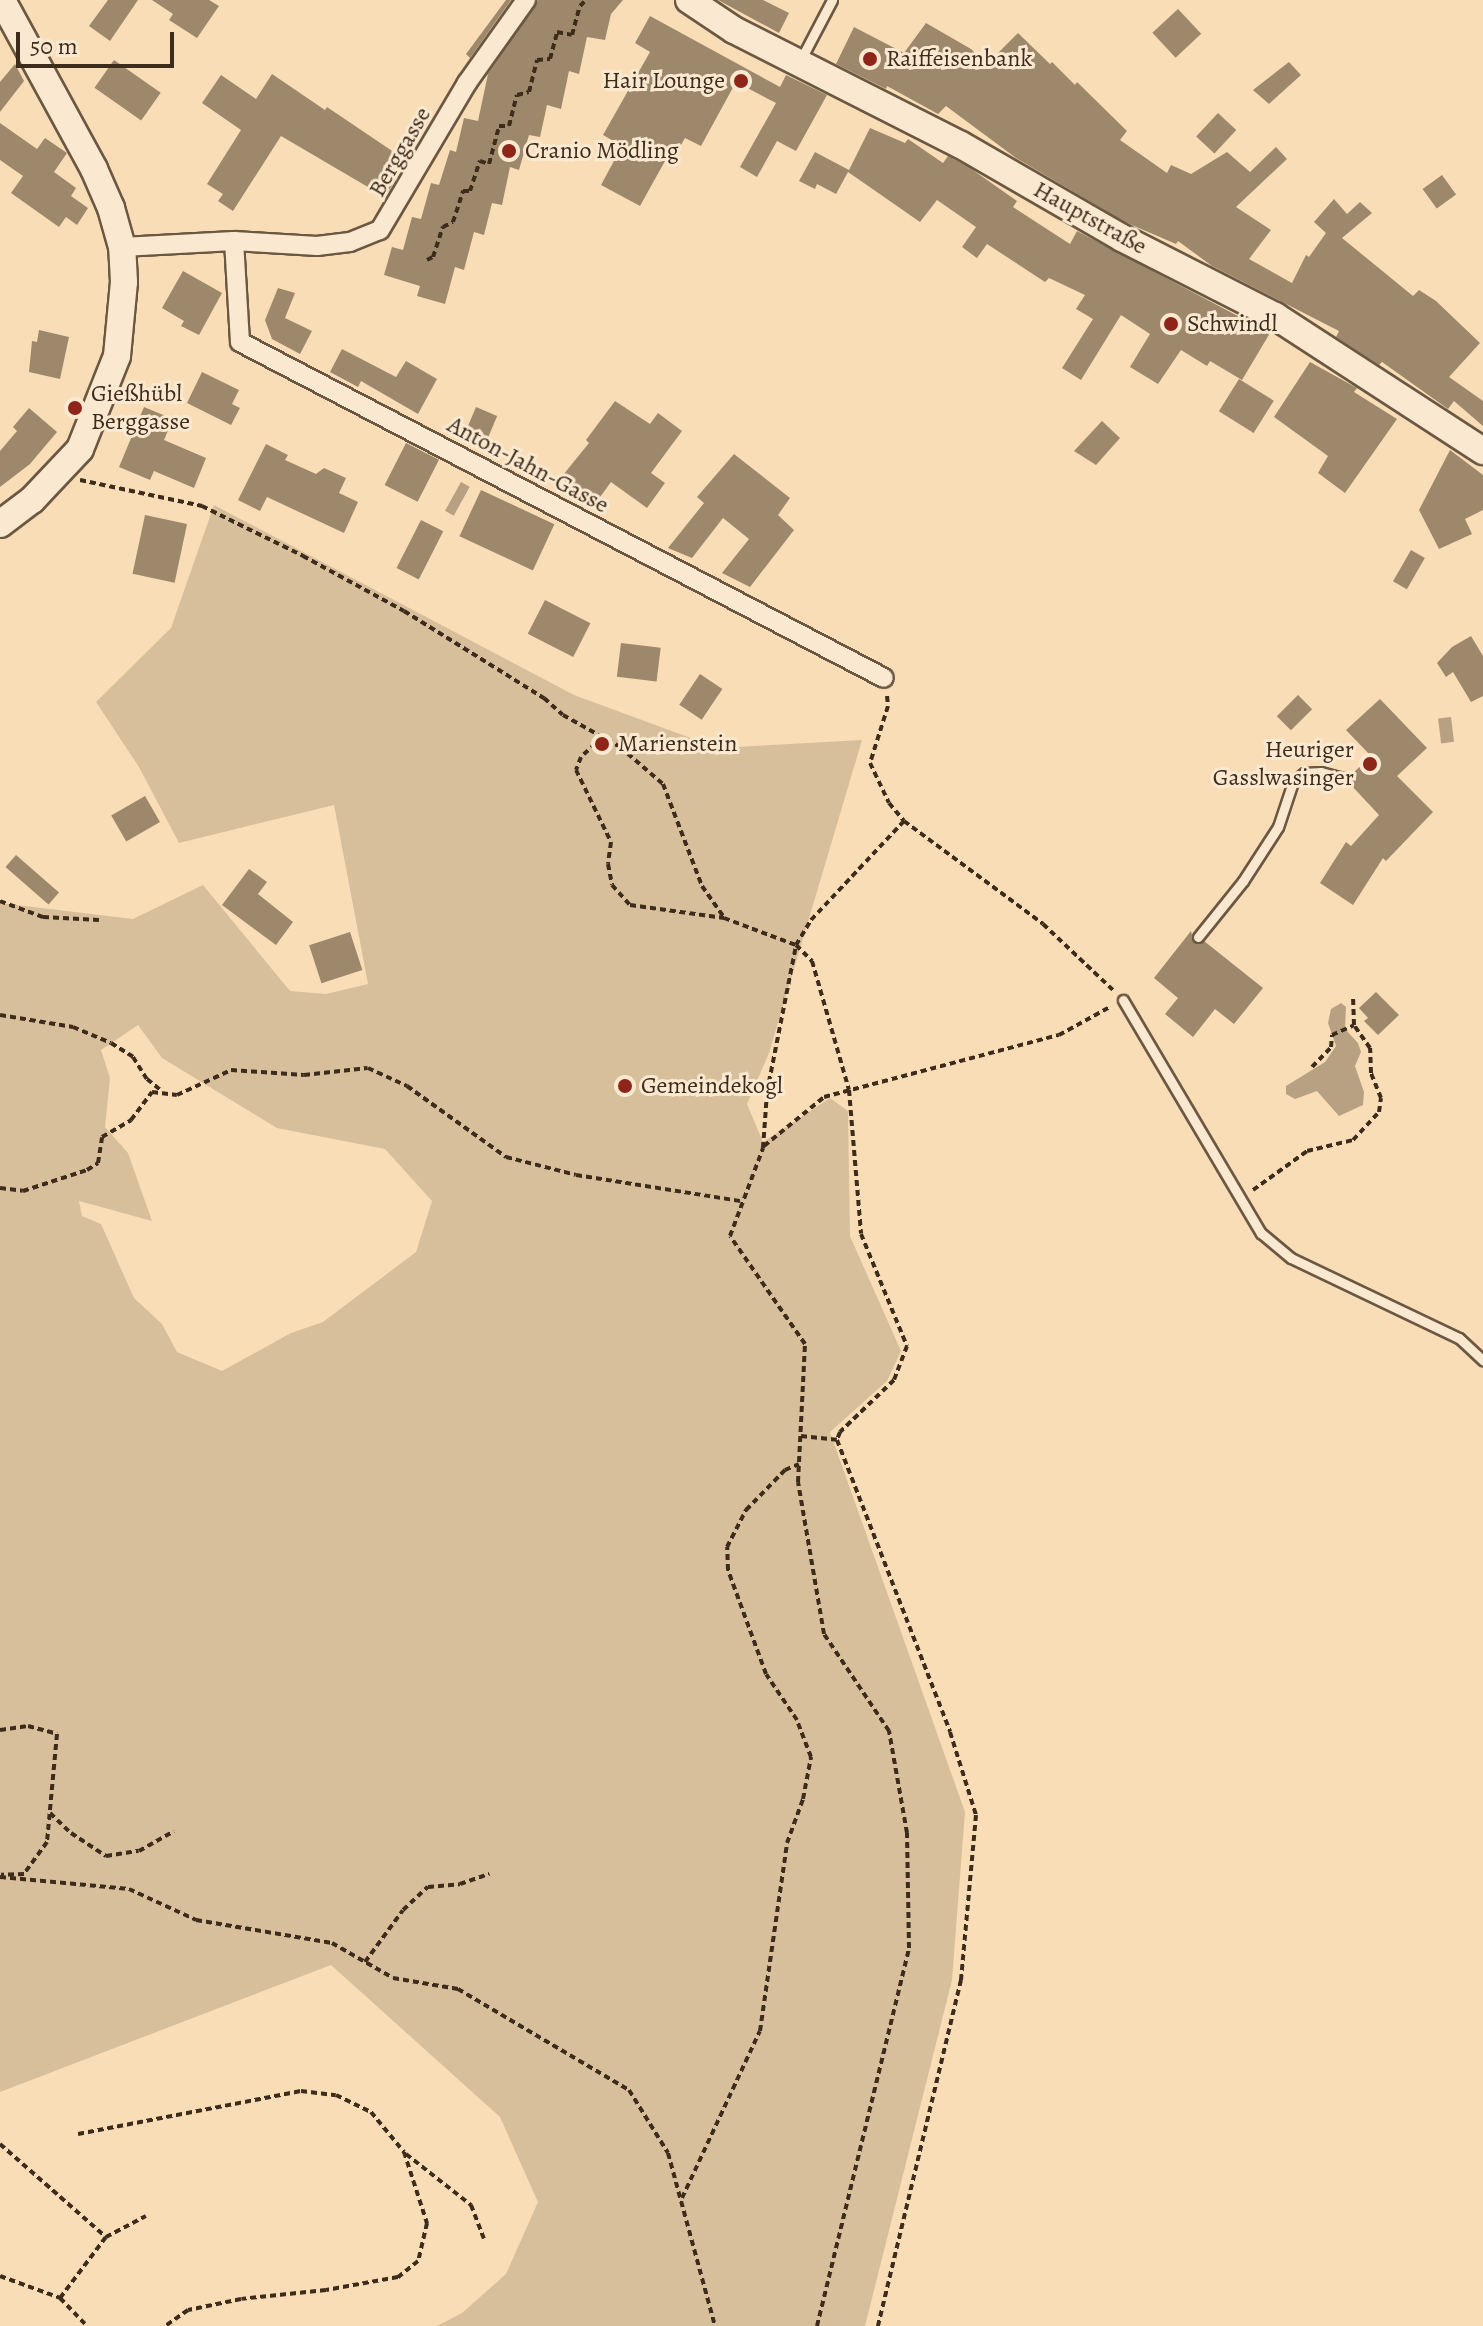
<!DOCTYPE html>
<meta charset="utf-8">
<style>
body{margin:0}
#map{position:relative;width:1483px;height:2326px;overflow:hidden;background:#f8ddb6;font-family:Alegreya,serif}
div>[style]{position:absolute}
.green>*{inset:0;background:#d8bf9c}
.water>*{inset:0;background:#b8a082;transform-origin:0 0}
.building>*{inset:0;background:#9e886c;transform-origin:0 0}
.path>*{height:4px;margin-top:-2px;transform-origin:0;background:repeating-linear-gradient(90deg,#3d2b1c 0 6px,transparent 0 10px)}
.roads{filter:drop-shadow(2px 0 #6c5842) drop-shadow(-2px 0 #6c5842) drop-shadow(0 2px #6c5842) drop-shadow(0 -2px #6c5842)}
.lane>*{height:9px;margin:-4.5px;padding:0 4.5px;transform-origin:4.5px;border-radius:4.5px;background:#fae9d0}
.street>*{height:18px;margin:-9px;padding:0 9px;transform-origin:9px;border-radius:9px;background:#fae9d0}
.secondary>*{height:26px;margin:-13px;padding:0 13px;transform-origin:13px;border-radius:13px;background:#fae9d0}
.dots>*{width:22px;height:22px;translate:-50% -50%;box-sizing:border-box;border:4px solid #fae9d0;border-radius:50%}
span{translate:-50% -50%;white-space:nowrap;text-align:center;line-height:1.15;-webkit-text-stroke:6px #fae9d0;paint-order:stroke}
.poi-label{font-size:24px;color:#3d2b1c}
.left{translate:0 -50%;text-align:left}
.right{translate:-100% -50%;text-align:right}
.street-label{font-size:24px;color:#3d2b1c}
.scale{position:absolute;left:16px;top:32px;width:158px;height:36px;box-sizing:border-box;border:4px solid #3d2b1c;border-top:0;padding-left:10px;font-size:24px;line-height:28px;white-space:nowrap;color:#3d2b1c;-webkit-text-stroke:6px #fae9d0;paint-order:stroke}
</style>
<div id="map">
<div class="green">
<div style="clip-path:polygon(evenodd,214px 505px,574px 695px,718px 748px,862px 740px,769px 1053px,747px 1104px,763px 1142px,830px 1098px,848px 1111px,850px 1236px,901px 1351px,887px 1381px,830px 1432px,965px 1812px,952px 1980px,865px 2326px,437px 2326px,462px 2313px,506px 2274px,538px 2202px,500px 2117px,331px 1965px,0 2092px,0 903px,133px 919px,203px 885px,290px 991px,326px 994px,368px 984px,334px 805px,179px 843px,139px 767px,96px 702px,171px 628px,214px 505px,138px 1025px,162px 1058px,277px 1128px,385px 1149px,432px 1201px,416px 1252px,323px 1322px,291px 1333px,222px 1371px,177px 1352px,162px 1324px,134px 1298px,101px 1224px,82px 1216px,79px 1201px,152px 1221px,128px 1153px,105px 1127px,110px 1078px,101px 1050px,138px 1025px)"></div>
</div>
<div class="water">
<div style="left:461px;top:482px;width:10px;height:33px;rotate:29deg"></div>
<div style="left:1451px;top:717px;width:25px;height:13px;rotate:83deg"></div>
<div style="clip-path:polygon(1341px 1003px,1346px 1007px,1345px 1029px,1358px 1043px,1361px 1052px,1355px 1066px,1364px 1092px,1363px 1105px,1339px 1116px,1317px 1091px,1295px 1099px,1286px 1094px,1286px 1086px,1325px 1062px,1336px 1046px,1328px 1023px,1331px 1009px)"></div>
</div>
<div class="building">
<div style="clip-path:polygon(108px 0,138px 0,110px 41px,89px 26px)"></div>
<div style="clip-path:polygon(152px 0,209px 0,219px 6px,197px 38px,169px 20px,173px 14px)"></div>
<div style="clip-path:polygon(506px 0,511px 0,470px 58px,466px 54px)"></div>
<div style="clip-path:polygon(538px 0,623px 0,611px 14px,605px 40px,587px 37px,579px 74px,569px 71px,561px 109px,547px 105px,540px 137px,529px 135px,519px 170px,510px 167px,502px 205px,492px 203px,484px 235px,474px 232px,464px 270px,455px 267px,445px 304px,417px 296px,420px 286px,384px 275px,392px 247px,403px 250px,412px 217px,421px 219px,431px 183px,439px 185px,450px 150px,456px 152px,464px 118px,478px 121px,488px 74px)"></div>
<div style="clip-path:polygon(718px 0,763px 0,789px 13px,779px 33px)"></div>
<div style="left:1178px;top:9px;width:34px;height:35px;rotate:47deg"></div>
<div style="clip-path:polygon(650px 16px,780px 87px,786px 75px,827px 95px,796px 151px,777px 141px,757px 177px,740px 167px,776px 103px,736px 82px,701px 146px,685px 138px,675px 155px,670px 152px,640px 206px,601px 185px,622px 146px,603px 135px,650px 52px,635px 43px)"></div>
<div style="clip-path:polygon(926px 23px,971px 49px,987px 64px,1018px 33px,1050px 64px,1052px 62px,1075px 85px,1077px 82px,1127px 131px,1120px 140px,1167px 173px,1171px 165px,1191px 174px,1227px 152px,1250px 172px,1276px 147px,1287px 159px,1236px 207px,1271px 230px,1249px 259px,1292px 283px,1306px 255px,1309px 257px,1326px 233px,1314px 222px,1334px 199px,1347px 214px,1360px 202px,1372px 213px,1342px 238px,1413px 296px,1419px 290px,1436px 301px,1480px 343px,1449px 377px,1483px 401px,1483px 426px,1454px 401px,1448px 409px,1382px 362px,1379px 365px,1336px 337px,1339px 331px,1212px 266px,1178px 241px,1176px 244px,1125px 222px,1016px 158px,946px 106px,938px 114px,887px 86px,886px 89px,836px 64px,854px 27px,904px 53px)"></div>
<div style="left:114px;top:60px;width:57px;height:34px;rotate:35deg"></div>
<div style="clip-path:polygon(1289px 62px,1301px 75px,1269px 104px,1253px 90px)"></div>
<div style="clip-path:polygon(15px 64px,24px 81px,0 112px,0 82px)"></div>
<div style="clip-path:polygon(272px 74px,325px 110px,327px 107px,407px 161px,385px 197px,281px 136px,233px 211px,218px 201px,223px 194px,207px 184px,241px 130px,202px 103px,221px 75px,256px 99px)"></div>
<div style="left:1218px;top:113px;width:25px;height:32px;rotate:43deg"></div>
<div style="clip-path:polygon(0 123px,37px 149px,45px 138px,67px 153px,54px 172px,76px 188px,71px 196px,88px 208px,77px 225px,66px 217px,59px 227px,11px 193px,23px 176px,0 160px)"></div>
<div style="clip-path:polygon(870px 128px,905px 143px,908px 139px,943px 163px,948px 156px,970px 168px,1017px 201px,1013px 207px,1070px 244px,1077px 231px,1270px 333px,1242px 380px,1210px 361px,1207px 366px,1181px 350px,1158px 384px,1130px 367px,1150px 334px,1121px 315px,1081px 380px,1062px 368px,1093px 319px,1076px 309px,1085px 295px,1049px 278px,1045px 282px,987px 244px,977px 258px,962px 247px,976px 227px,937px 200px,920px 222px,848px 172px,836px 194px,817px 184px,815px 189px,799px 181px,815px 152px,849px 170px)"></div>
<div style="left:1442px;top:175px;width:24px;height:24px;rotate:54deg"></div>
<div style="clip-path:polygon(183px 271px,222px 293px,199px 335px,181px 326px,184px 321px,162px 308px)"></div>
<div style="clip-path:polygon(278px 288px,295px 293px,285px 318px,312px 331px,300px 354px,272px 339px,265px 320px)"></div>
<div style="clip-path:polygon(39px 330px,69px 337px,60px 379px,29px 372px,32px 341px,37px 342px)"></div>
<div style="clip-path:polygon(342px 349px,396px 377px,406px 361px,437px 379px,418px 414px,361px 381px,358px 387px,330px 372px)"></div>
<div style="clip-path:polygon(1310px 362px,1357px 388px,1354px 392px,1397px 419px,1345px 493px,1318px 473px,1328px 456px,1274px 417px)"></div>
<div style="clip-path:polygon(202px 372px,239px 390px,232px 404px,240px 408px,231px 425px,187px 403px)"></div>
<div style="left:1239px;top:379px;width:41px;height:38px;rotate:32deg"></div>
<div style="clip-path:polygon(615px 401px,650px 424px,658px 413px,682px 431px,651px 473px,665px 483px,647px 508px,611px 482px,595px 504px,559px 480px,589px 443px,586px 440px)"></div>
<div style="clip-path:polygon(144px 407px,173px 419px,164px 440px,206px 458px,194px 488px,154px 471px,150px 480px,119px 467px)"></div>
<div style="left:476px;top:407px;width:23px;height:26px;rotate:23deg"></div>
<div style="clip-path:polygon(29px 408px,57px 432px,30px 464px,0 487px,0 451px,17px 431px,13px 427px)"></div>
<div style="clip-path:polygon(1102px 421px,1120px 438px,1096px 465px,1074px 451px)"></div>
<div style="left:406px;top:443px;width:37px;height:47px;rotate:27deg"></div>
<div style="clip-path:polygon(266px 444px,288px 455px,285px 460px,316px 474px,324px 468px,346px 478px,339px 493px,358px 502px,344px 533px,267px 497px,260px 511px,238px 500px)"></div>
<div style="clip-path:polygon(1450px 450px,1483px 475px,1483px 510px,1465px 519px,1472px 534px,1439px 549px,1419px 510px)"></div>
<div style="clip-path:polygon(734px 454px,790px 498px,778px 515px,794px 530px,750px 587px,722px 573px,749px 539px,723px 518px,692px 558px,668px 548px,704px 503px,697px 497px)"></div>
<div style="left:481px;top:490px;width:81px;height:51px;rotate:25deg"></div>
<div style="left:145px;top:515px;width:43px;height:60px;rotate:12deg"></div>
<div style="left:421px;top:520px;width:25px;height:54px;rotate:27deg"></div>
<div style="left:1411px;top:550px;width:16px;height:36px;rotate:30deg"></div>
<div style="left:545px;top:600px;width:51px;height:38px;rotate:27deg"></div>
<div style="clip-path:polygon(1471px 636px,1483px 656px,1483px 696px,1471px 702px,1453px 672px,1446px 677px,1437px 663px,1452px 647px)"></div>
<div style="left:621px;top:643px;width:40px;height:34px;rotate:7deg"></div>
<div style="left:700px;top:674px;width:27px;height:37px;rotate:34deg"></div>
<div style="left:1298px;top:695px;width:20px;height:30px;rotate:45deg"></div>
<div style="clip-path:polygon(1380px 699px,1427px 748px,1397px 776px,1433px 812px,1386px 861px,1383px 858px,1353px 905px,1320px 883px,1346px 842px,1351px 846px,1379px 815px,1351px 785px,1354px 780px,1352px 774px,1371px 756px,1346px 730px)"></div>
<div style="left:145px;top:796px;width:30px;height:39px;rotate:60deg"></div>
<div style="left:16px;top:855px;width:57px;height:16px;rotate:41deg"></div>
<div style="clip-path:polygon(249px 869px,267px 882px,258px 894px,293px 922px,276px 945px,222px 905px)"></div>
<div style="clip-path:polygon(1191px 931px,1194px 943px,1204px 941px,1263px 988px,1234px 1024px,1215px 1009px,1193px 1037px,1165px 1014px,1178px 998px,1154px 978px)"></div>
<div style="left:350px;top:932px;width:40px;height:43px;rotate:72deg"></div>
<div style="clip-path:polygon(1376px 992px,1399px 1015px,1378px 1035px,1364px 1021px,1368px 1018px,1359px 1008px)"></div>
</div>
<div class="path">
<div style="left:427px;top:260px;width:7px;rotate:-27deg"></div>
<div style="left:433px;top:257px;width:32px;rotate:-72deg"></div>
<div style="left:443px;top:227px;width:11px;rotate:-27deg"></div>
<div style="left:453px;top:222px;width:33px;rotate:-72deg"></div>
<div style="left:463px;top:191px;width:7px"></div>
<div style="left:470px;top:191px;width:32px;rotate:-72deg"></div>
<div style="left:480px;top:161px;width:9px;rotate:18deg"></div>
<div style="left:489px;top:164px;width:39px;rotate:-75deg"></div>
<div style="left:499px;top:126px;width:10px"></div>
<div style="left:509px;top:126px;width:32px;rotate:-76deg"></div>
<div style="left:517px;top:95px;width:12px;rotate:-14deg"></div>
<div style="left:529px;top:92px;width:33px;rotate:-76deg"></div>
<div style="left:537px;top:60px;width:13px;rotate:-4deg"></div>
<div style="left:550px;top:59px;width:28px;rotate:-75deg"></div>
<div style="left:557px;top:32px;width:15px;rotate:11deg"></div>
<div style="left:572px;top:35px;width:30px;rotate:-75deg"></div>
<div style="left:580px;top:6px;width:8px;rotate:-45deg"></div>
<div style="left:80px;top:480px;width:125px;rotate:12deg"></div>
<div style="left:202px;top:506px;width:113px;rotate:26.3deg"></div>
<div style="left:303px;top:556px;width:115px;rotate:28.6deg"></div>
<div style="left:404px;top:611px;width:165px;rotate:31.9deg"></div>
<div style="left:544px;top:698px;width:25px;rotate:42deg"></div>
<div style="left:563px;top:715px;width:65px;rotate:29.3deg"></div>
<div style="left:620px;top:747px;width:57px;rotate:40.7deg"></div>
<div style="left:663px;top:784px;width:109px;rotate:69.1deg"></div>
<div style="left:702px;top:886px;width:39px;rotate:55deg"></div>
<div style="left:724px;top:918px;width:77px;rotate:20.6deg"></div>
<div style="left:796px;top:945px;width:23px;rotate:45deg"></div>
<div style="left:812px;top:961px;width:134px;rotate:74deg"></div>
<div style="left:849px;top:1090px;width:144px;rotate:85.2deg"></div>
<div style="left:861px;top:1234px;width:121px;rotate:67.7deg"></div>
<div style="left:907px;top:1346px;width:36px;rotate:111deg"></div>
<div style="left:894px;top:1380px;width:75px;rotate:136.1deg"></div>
<div style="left:840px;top:1432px;width:9px;rotate:111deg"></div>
<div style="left:837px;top:1440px;width:313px;rotate:68.8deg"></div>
<div style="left:950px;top:1732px;width:87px;rotate:72.6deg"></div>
<div style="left:976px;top:1815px;width:166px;rotate:95.2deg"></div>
<div style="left:961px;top:1980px;width:356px;rotate:103.5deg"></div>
<div style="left:887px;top:696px;width:10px;rotate:84deg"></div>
<div style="left:888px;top:706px;width:60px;rotate:107.5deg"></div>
<div style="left:870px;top:763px;width:44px;rotate:64.6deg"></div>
<div style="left:889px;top:803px;width:23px;rotate:50deg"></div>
<div style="left:904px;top:821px;width:173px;rotate:36.5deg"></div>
<div style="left:1043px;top:924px;width:96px;rotate:43.3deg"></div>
<div style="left:603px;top:737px;width:30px;rotate:138deg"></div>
<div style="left:581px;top:757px;width:14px;rotate:111deg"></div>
<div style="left:576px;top:770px;width:80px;rotate:64.1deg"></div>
<div style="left:611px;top:842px;width:22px;rotate:98deg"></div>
<div style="left:608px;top:864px;width:21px;rotate:79deg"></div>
<div style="left:612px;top:885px;width:27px;rotate:48deg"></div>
<div style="left:630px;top:905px;width:95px;rotate:7.9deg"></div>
<div style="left:0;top:901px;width:46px;rotate:20.4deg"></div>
<div style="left:43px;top:917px;width:56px;rotate:3.1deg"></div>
<div style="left:0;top:1015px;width:74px;rotate:9.3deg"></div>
<div style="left:73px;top:1027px;width:41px;rotate:22.8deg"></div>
<div style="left:111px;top:1043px;width:26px;rotate:32deg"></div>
<div style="left:133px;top:1057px;width:26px;rotate:58deg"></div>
<div style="left:147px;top:1079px;width:19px;rotate:39deg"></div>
<div style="left:1312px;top:1067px;width:28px;rotate:-46deg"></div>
<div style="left:1331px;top:1047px;width:12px;rotate:-85deg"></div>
<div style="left:1332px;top:1035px;width:24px;rotate:-24deg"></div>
<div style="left:764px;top:1146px;width:77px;rotate:-39.2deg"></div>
<div style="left:824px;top:1097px;width:243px;rotate:-14.8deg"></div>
<div style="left:1059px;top:1035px;width:58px;rotate:-28.8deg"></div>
<div style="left:0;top:1188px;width:23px;rotate:7deg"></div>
<div style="left:23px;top:1191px;width:67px;rotate:-18.2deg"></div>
<div style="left:87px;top:1170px;width:13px;rotate:-32deg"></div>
<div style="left:98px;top:1163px;width:26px;rotate:-81deg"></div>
<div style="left:102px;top:1137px;width:34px;rotate:-30deg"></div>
<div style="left:131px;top:1120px;width:35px;rotate:-53deg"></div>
<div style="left:152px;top:1092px;width:25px;rotate:7deg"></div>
<div style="left:177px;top:1095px;width:60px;rotate:-24.8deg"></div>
<div style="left:231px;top:1070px;width:73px;rotate:3.9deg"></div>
<div style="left:304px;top:1075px;width:64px;rotate:-6.2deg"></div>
<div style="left:368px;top:1068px;width:43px;rotate:24.8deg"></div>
<div style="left:407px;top:1086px;width:122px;rotate:35.6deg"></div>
<div style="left:506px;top:1157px;width:72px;rotate:14.4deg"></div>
<div style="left:576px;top:1175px;width:167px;rotate:9deg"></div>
<div style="left:1253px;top:1190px;width:67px;rotate:-35.8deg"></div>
<div style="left:1307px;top:1151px;width:47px;rotate:-13.4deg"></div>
<div style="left:1353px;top:1140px;width:38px;rotate:-47deg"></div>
<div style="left:1379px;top:1112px;width:14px;rotate:-82deg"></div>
<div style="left:1381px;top:1098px;width:27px;rotate:-112deg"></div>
<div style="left:1371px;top:1073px;width:25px;rotate:-92deg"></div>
<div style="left:1370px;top:1048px;width:28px;rotate:-125deg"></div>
<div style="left:1354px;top:1025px;width:26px;rotate:-92deg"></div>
<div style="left:801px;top:1436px;width:36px;rotate:6deg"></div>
<div style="left:0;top:1730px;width:28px;rotate:-8deg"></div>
<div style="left:28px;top:1726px;width:30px;rotate:15deg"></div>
<div style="left:57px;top:1734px;width:108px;rotate:95.3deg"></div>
<div style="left:47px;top:1842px;width:39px;rotate:126deg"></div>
<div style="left:24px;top:1874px;width:23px;rotate:178deg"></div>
<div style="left:50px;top:1813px;width:29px;rotate:44deg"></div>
<div style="left:71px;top:1833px;width:42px;rotate:33.3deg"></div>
<div style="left:106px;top:1856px;width:33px;rotate:-9deg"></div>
<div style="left:139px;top:1851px;width:40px;rotate:-29.7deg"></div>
<div style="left:0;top:1877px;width:130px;rotate:5.3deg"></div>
<div style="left:129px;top:1889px;width:74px;rotate:24.8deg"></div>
<div style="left:196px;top:1920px;width:138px;rotate:9.6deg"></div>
<div style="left:332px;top:1943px;width:70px;rotate:29.8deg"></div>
<div style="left:393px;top:1978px;width:66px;rotate:9.6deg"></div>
<div style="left:458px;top:1989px;width:199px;rotate:30.6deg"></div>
<div style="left:629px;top:2090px;width:74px;rotate:58.2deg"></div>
<div style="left:668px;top:2153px;width:179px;rotate:74.8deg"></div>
<div style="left:365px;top:1962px;width:64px;rotate:-53.8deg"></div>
<div style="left:403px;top:1910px;width:34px;rotate:-43deg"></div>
<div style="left:428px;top:1887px;width:32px;rotate:-5deg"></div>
<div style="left:460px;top:1884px;width:31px;rotate:-19deg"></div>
<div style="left:78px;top:2134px;width:227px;rotate:-10.9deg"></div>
<div style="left:301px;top:2091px;width:35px;rotate:7deg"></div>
<div style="left:336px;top:2095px;width:39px;rotate:26deg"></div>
<div style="left:371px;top:2112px;width:52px;rotate:50.5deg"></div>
<div style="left:404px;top:2152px;width:75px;rotate:72.1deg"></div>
<div style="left:427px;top:2223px;width:39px;rotate:103deg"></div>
<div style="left:418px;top:2261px;width:26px;rotate:141deg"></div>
<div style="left:398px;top:2277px;width:73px;rotate:169.8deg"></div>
<div style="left:326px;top:2290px;width:85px;rotate:174deg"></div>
<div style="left:241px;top:2299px;width:54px;rotate:168.3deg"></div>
<div style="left:188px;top:2310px;width:28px;rotate:145deg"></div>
<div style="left:0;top:2144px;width:141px;rotate:41.3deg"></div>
<div style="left:406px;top:2154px;width:83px;rotate:38.1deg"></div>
<div style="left:471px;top:2205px;width:36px;rotate:69deg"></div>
<div style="left:682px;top:2198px;width:184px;rotate:-65deg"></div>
<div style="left:760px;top:2031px;width:190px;rotate:-81.8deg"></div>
<div style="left:787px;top:1843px;width:47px;rotate:-70deg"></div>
<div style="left:803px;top:1799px;width:43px;rotate:-79.2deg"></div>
<div style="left:811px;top:1757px;width:40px;rotate:-111deg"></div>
<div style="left:797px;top:1720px;width:55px;rotate:-124deg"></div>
<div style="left:766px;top:1674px;width:111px;rotate:-110.1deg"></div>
<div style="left:728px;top:1570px;width:23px;rotate:-92deg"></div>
<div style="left:727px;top:1547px;width:42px;rotate:-62.8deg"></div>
<div style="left:746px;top:1510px;width:56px;rotate:-45.7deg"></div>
<div style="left:785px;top:1470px;width:15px;rotate:-23deg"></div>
<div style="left:0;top:2276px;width:64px;rotate:20.1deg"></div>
<div style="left:60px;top:2298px;width:39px;rotate:46deg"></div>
<div style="left:60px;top:2298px;width:76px;rotate:-53deg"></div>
<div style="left:106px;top:2237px;width:45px;rotate:-27.7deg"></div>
<div style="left:817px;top:2326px;width:389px;rotate:-76.3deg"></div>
<div style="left:909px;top:1948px;width:115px;rotate:-91deg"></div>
<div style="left:907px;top:1833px;width:104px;rotate:-100deg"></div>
<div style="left:889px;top:1731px;width:117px;rotate:-123.8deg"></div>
<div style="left:824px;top:1634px;width:154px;rotate:-99.7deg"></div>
<div style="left:798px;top:1482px;width:138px;rotate:-87.1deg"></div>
<div style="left:805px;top:1344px;width:131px;rotate:-124.8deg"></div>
<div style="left:730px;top:1236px;width:94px;rotate:-69.4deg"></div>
<div style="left:763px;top:1148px;width:56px;rotate:-85.9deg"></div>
<div style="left:767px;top:1092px;width:150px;rotate:-78.8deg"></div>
<div style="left:796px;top:945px;width:29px;rotate:-59deg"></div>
<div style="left:811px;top:920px;width:136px;rotate:-46.8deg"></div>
</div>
<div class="roads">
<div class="lane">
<div style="left:800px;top:61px;width:69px;rotate:-62.3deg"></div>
<div style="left:1198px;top:937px;width:72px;rotate:-51.2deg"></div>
<div style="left:1243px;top:881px;width:64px;rotate:-57.1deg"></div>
<div style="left:1278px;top:827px;width:47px;rotate:-71.6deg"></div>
<div style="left:1293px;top:782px;width:14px;rotate:-39deg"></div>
<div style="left:1304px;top:773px;width:17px;rotate:-3deg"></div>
<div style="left:1321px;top:772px;width:27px;rotate:15deg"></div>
<div style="left:1123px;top:1000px;width:271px;rotate:59.4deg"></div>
<div style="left:1261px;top:1233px;width:39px;rotate:40deg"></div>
<div style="left:1291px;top:1258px;width:186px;rotate:25.5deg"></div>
<div style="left:1459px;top:1338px;width:33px;rotate:43deg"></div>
</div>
<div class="street">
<div style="left:234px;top:241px;width:101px;rotate:86.6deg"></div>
<div style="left:240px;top:342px;width:726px;rotate:27.55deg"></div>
<div style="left:122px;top:247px;width:112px;rotate:-3.1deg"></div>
<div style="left:234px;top:241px;width:83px;rotate:3.4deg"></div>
<div style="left:317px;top:246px;width:33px;rotate:-7deg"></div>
<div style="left:350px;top:242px;width:32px;rotate:-22deg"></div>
<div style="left:380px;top:230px;width:171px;rotate:-59.4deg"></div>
<div style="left:467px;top:83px;width:102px;rotate:-54.6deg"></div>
</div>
<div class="secondary">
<div style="left:689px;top:0;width:54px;rotate:33.7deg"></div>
<div style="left:734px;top:30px;width:254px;rotate:26.9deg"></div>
<div style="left:961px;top:145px;width:186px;rotate:30deg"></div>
<div style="left:1122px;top:238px;width:172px;rotate:27deg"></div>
<div style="left:1275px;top:316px;width:248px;rotate:33deg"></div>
<div style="left:0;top:524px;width:40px;rotate:-37deg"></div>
<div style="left:32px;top:500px;width:70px;rotate:-46.7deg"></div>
<div style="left:80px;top:449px;width:100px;rotate:-68.3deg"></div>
<div style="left:117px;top:356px;width:74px;rotate:-84.6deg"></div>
<div style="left:124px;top:282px;width:35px;rotate:-93deg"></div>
<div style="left:122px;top:247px;width:41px;rotate:-105.8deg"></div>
<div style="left:111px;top:208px;width:43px;rotate:-113.6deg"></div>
<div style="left:94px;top:169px;width:192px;rotate:-118.6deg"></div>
</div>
</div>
<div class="dots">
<div style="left:870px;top:59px;background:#8f2418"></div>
<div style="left:741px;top:81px;background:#8f2418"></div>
<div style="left:509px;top:151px;background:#8f2418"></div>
<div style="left:1171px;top:324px;background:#8f2418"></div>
<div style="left:75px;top:408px;background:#8f2418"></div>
<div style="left:602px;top:744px;background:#8f2418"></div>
<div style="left:1370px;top:764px;background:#8f2418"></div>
<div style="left:625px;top:1086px;background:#8f2418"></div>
</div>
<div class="poi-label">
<span class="left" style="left:886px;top:59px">Raiffeisenbank</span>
<span class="right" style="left:725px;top:81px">Hair Lounge</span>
<span class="left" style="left:525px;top:151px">Cranio Mödling</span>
<span class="left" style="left:1187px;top:324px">Schwindl</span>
<span class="left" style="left:91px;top:408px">Gießhübl<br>Berggasse</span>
<span class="left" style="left:618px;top:744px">Marienstein</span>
<span class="right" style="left:1354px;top:764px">Heuriger<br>Gasslwasinger</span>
<span class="left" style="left:641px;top:1086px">Gemeindekogl</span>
</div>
<div class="street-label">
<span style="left:400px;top:152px;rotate:-60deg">Berggasse</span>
<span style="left:1090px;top:218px;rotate:29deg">Hauptstraße</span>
<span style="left:528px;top:465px;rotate:28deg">Anton-Jahn-Gasse</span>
</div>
<div class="scale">50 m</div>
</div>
